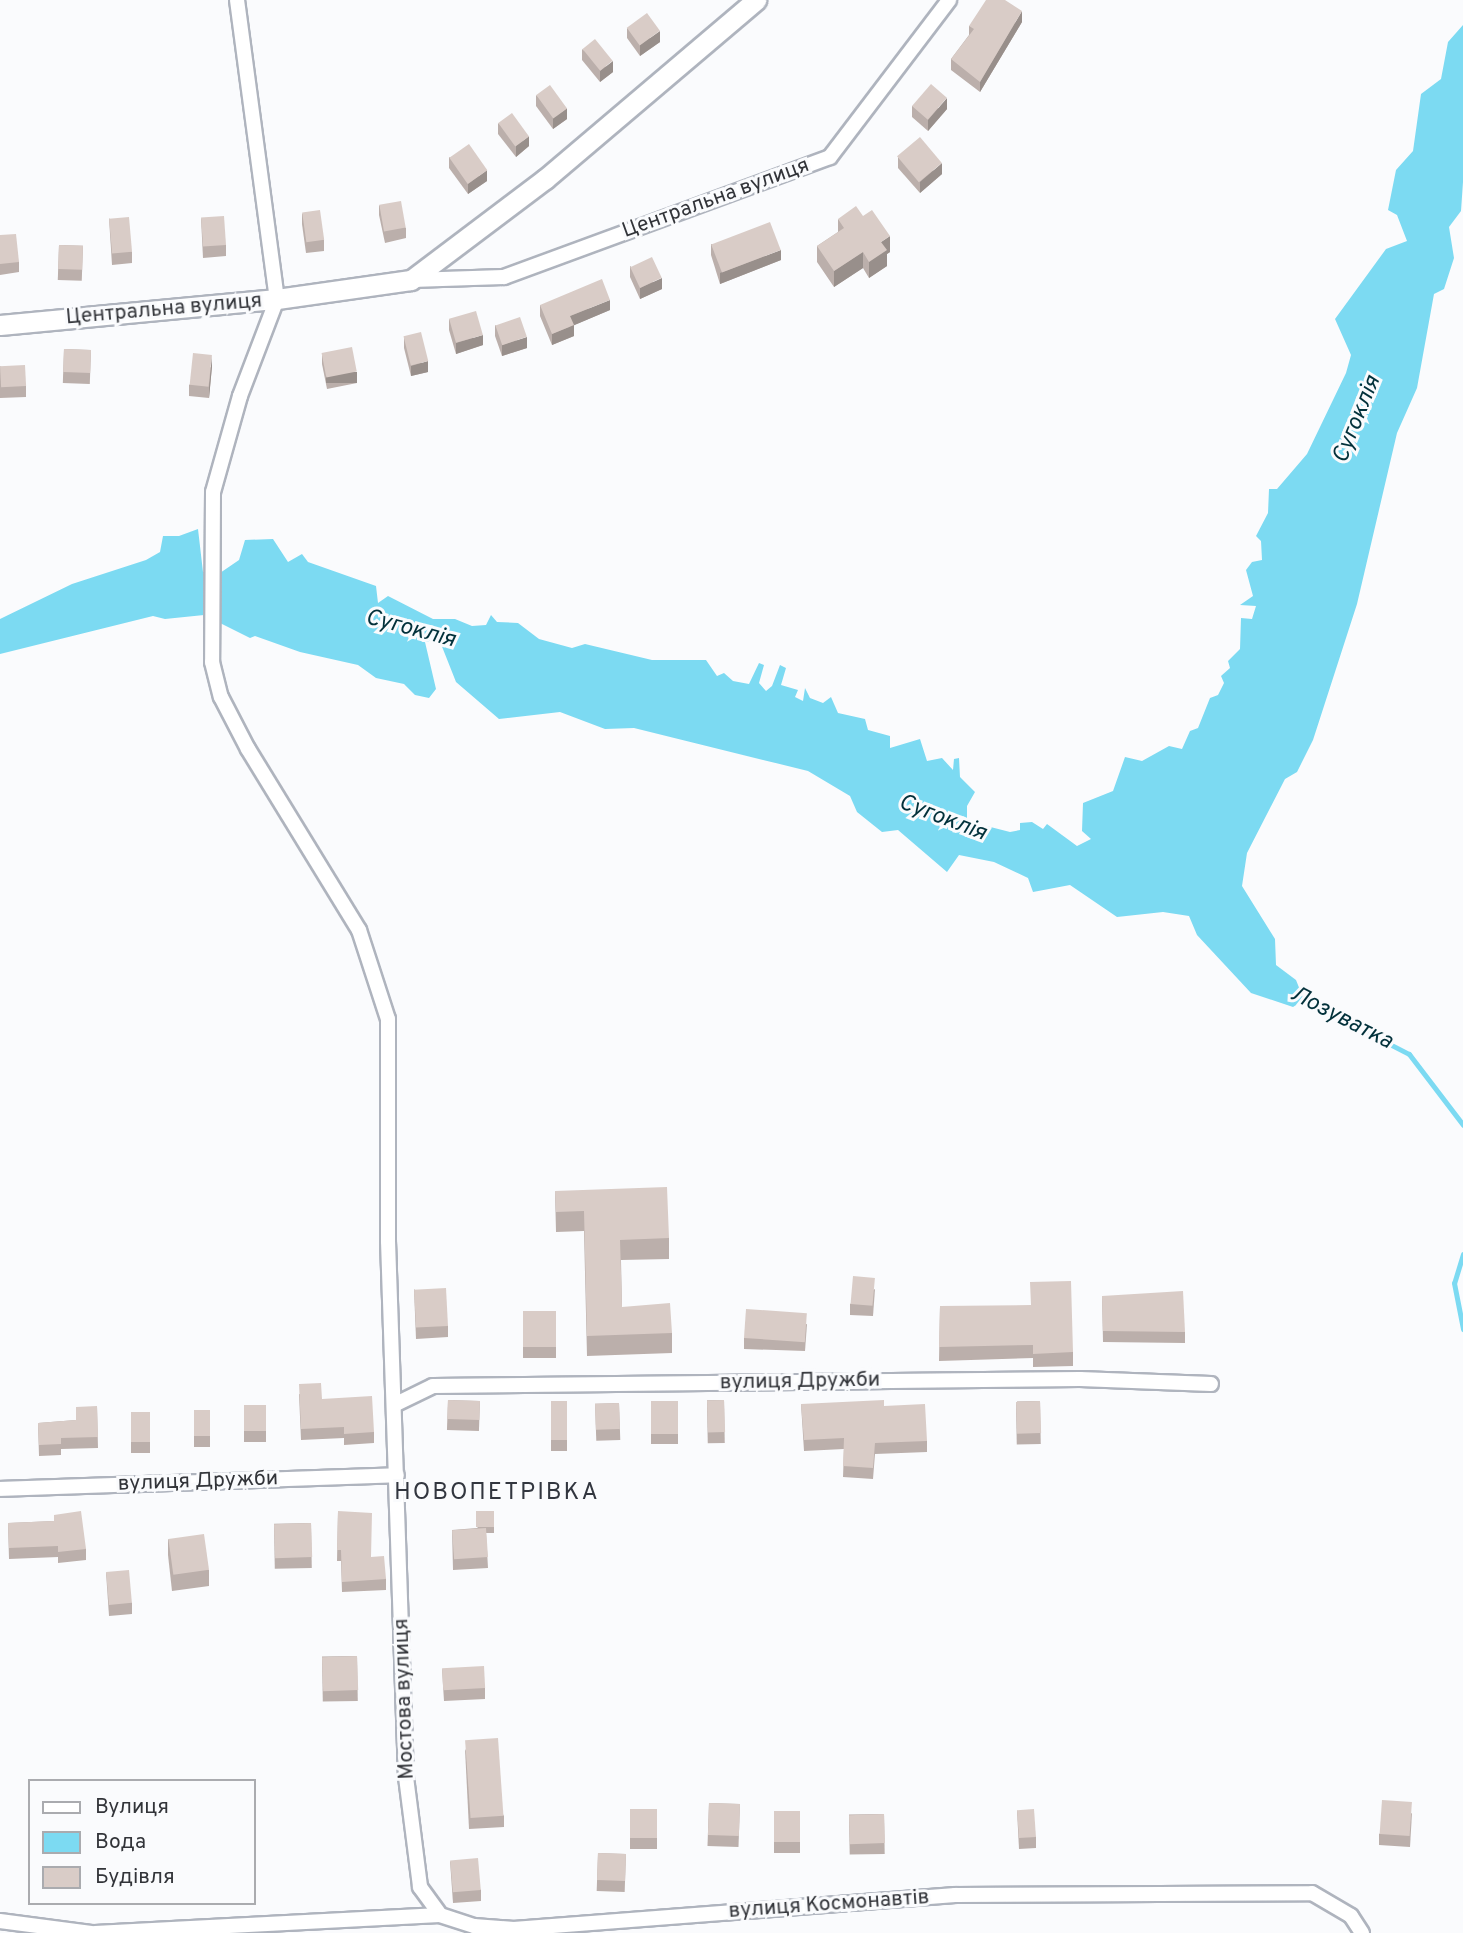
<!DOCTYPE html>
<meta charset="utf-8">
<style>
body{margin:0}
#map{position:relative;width:1463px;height:1933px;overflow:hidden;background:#fafbfd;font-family:Overpass,sans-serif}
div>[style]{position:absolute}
.water>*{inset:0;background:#7cdaf2}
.stream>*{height:5px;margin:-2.5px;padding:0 2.5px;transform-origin:2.5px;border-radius:2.5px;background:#7cdaf2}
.roads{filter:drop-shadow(2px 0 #afb4be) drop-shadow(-2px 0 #afb4be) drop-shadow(0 2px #afb4be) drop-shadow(0 -2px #afb4be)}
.street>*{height:14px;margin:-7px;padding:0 7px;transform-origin:7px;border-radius:7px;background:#fff}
.secondary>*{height:19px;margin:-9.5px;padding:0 9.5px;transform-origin:9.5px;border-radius:9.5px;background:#fff}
.wall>*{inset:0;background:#bbafab;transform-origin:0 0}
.shaded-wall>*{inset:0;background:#988f8b;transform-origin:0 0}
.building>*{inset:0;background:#d9ccc7;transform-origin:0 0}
span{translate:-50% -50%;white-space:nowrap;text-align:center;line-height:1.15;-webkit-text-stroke:6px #fafbfd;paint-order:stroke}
.street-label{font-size:21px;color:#323439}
.water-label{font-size:23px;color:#02313b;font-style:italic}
.quarter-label{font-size:24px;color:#32363f;letter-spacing:2px}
.legend{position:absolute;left:28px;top:1779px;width:228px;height:126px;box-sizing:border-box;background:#fafbfd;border:2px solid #aaabaf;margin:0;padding:9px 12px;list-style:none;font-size:21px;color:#323439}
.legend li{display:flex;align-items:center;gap:14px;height:35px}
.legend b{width:35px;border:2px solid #aaabaf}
</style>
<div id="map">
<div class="water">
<div style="clip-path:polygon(1463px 25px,1463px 182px,1461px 211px,1449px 227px,1454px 258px,1444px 289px,1434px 294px,1417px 388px,1397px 433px,1357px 604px,1313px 740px,1297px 772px,1285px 779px,1247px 853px,1242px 886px,1275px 939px,1276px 965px,1296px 980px,1304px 1000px,1293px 1007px,1251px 993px,1197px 935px,1189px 916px,1163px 912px,1117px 917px,1070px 885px,1033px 892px,1028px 878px,994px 862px,959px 855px,947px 872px,898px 830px,882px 832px,857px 812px,850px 796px,808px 771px,634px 728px,605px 729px,560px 712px,499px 719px,456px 682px,439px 639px,425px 642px,436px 689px,429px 698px,415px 695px,404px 684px,376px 678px,358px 665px,300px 652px,255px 636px,250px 638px,204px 615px,165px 619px,153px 616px,0 654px,0 619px,72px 584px,146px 560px,160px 552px,163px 536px,179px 536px,198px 529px,203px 572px,220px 573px,239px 560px,245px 540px,273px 539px,288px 562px,302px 554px,308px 562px,376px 586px,378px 603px,388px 596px,433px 619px,455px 619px,472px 626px,486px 625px,491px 615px,497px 622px,518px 623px,539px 639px,572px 648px,585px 644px,652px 660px,706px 660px,717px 676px,724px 673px,733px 681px,749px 684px,759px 663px,764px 665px,759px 683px,766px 691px,772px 686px,780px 665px,786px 668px,781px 685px,798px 690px,795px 697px,803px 701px,805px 688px,810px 698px,823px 703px,831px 697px,838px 713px,865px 719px,868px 730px,890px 736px,890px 748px,920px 739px,927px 761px,942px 758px,953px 770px,954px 759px,959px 758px,960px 777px,975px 792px,967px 806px,967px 821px,1010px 832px,1020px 830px,1020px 823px,1032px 822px,1043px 829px,1047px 824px,1077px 846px,1091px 839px,1082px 831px,1083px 803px,1113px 791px,1125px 757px,1142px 761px,1169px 746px,1182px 749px,1190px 731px,1198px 728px,1210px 698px,1218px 695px,1224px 683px,1221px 676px,1230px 668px,1228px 661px,1240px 649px,1241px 618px,1252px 619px,1256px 606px,1240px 605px,1253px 596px,1246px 570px,1252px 562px,1262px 560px,1261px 541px,1256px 536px,1268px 513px,1269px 489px,1277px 489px,1307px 454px,1346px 373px,1351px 355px,1335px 319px,1386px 249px,1407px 241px,1397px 215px,1388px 210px,1396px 170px,1413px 151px,1421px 94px,1441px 79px,1448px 42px)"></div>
</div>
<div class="stream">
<div style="left:1298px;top:997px;width:125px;rotate:27.2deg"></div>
<div style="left:1409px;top:1054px;width:89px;rotate:52.7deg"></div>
<div style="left:1463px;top:1254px;width:30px;rotate:107deg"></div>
<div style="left:1454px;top:1283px;width:47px;rotate:78.9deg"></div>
</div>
<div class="roads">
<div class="street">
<div style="left:237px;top:0;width:302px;rotate:82.4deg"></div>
<div style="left:277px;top:299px;width:104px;rotate:110.9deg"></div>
<div style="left:240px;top:396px;width:100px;rotate:105.7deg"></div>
<div style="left:213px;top:492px;width:170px;rotate:90.3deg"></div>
<div style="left:212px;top:662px;width:36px;rotate:76deg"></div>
<div style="left:221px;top:697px;width:59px;rotate:62.6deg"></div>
<div style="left:248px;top:749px;width:212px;rotate:58.5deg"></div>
<div style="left:359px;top:930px;width:94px;rotate:72deg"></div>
<div style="left:388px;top:1019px;width:222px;rotate:90deg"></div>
<div style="left:388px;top:1241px;width:536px;rotate:88.08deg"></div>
<div style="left:406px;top:1777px;width:111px;rotate:82.7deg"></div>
<div style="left:420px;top:1887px;width:34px;rotate:54deg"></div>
<div style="left:411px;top:280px;width:93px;rotate:-1.8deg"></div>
<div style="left:504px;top:277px;width:347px;rotate:-20.2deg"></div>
<div style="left:830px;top:157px;width:197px;rotate:-52.8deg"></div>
<div style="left:394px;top:1405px;width:43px;rotate:-26deg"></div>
<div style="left:433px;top:1386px;width:647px;rotate:-0.62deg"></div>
<div style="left:1080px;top:1379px;width:131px;rotate:2.2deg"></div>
<div style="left:0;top:1489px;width:397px;rotate:-2deg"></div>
<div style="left:0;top:1921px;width:92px;rotate:7.5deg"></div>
<div style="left:95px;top:1933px;width:345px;rotate:-3deg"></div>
<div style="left:440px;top:1915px;width:36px;rotate:18deg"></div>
<div style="left:474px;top:1926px;width:40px;rotate:4.3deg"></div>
<div style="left:514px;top:1929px;width:442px;rotate:-4.4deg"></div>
<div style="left:955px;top:1895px;width:357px;rotate:-0.3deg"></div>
<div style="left:1312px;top:1893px;width:45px;rotate:30.5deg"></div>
<div style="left:1351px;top:1916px;width:20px;rotate:57deg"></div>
</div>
<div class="secondary">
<div style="left:0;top:325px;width:278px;rotate:-5.4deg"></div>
<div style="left:277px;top:299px;width:135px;rotate:-8.1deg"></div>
<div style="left:411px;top:280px;width:168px;rotate:-37deg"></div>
<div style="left:545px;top:179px;width:277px;rotate:-40.3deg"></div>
</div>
</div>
<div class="wall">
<div style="clip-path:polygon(1022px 22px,980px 92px,951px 70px,951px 59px,969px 35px,969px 26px)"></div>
<div style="clip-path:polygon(627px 28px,660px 42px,640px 56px,627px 38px)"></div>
<div style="clip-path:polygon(582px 49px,613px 72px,600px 82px,582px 60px)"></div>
<div style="clip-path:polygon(536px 95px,567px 119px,553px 129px,536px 106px)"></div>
<div style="clip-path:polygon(912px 106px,947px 109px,928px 131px,912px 117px)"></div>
<div style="clip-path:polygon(498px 123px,529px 146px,516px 157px,498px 134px)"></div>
<div style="clip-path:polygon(449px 157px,487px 181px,468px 194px,449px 168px)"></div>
<div style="clip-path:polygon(898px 157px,942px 174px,920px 193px,898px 168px)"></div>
<div style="clip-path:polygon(379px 205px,406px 228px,406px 238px,385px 243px,379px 215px)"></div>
<div style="clip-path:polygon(302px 213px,324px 240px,324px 251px,306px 253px,302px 224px)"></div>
<div style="clip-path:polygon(109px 218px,132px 252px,132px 263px,112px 265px)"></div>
<div style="clip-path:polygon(201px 218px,226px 245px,226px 256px,203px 258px)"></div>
<div style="clip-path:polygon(838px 219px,890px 252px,887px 254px,887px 266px,869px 278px,863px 268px,834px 287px,817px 262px,817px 246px,838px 232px)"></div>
<div style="clip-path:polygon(0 235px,19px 262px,19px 272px,0 275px)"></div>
<div style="clip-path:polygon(711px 244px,781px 260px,720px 284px,711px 255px)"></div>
<div style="left:59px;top:245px;width:24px;height:35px;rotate:2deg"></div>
<div style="clip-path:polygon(630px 266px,662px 289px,640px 299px,630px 277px)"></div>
<div style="clip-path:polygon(540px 305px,610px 310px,574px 325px,574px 336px,552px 345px,540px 316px)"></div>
<div style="clip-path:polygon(449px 319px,483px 345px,456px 354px,449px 330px)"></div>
<div style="clip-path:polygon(495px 325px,527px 348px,502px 356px,495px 336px)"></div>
<div style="clip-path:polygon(404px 337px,428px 372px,411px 376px,404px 348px)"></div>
<div style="left:64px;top:349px;width:27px;height:34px;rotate:2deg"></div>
<div style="clip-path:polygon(322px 353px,357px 383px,327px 389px,322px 364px)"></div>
<div style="clip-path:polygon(0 366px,26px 386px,26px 397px,0 398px)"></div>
<div style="clip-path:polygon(212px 366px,209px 398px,189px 396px,189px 385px)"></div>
<div style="clip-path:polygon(555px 1191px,669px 1238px,669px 1259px,621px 1260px,622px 1307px,672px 1333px,672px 1353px,587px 1356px,584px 1231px,556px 1232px)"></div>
<div style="clip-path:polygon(414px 1289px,448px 1326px,448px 1337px,416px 1339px)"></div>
<div style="clip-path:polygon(875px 1289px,873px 1316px,850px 1315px,850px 1304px)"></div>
<div style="clip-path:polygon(1102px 1296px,1185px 1332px,1185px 1343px,1103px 1342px)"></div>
<div style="clip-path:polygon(940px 1306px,1073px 1352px,1073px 1366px,1033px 1367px,1033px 1358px,939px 1361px)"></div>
<div style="left:556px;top:1311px;width:47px;height:33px;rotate:90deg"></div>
<div style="clip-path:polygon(807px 1324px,805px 1351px,744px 1349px,744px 1338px)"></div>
<div style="clip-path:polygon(299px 1394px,322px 1399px,374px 1432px,374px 1443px,344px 1445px,344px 1438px,301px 1440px)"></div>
<div style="left:448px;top:1400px;width:32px;height:30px;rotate:2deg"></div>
<div style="left:724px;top:1400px;width:43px;height:17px;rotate:89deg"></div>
<div style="left:551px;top:1401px;width:16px;height:50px"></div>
<div style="left:651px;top:1401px;width:27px;height:43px"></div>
<div style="left:1040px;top:1401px;width:43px;height:24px;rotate:89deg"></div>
<div style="left:619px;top:1403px;width:37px;height:24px;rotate:88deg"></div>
<div style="clip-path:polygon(801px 1404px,884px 1406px,927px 1441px,927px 1452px,875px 1454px,873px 1479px,843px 1477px,844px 1449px,804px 1451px)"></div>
<div style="left:244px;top:1405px;width:22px;height:37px"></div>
<div style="clip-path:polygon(97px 1406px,98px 1448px,61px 1449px,61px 1455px,39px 1456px,38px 1423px,76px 1420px)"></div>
<div style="left:194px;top:1410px;width:16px;height:37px"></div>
<div style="left:131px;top:1412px;width:19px;height:41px"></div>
<div style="clip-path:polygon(338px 1511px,371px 1557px,386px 1579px,386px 1590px,342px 1592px,341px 1561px,337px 1561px)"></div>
<div style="clip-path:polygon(494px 1511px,494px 1533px,486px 1533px,488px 1568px,453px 1570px,452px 1530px,477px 1528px)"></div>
<div style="clip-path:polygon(54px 1515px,86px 1549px,86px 1560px,58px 1563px,58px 1557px,9px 1559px,8px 1523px,54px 1521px)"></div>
<div style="left:311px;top:1523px;width:45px;height:37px;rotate:89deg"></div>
<div style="clip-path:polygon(168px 1539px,209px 1570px,209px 1586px,172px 1591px,168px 1555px)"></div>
<div style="clip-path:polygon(106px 1572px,132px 1603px,132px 1614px,109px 1616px)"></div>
<div style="left:357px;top:1656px;width:45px;height:35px;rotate:89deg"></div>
<div style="clip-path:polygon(442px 1669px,485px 1688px,485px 1699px,444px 1701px)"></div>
<div style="clip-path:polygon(465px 1749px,504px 1816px,504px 1827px,469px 1829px)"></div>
<div style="left:709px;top:1803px;width:31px;height:43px;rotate:2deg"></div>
<div style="left:630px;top:1809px;width:27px;height:40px"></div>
<div style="clip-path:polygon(1017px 1810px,1036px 1837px,1036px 1848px,1019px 1849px)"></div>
<div style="left:774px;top:1811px;width:26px;height:42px"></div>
<div style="clip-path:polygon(1412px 1813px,1410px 1847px,1379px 1845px,1379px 1834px)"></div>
<div style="left:884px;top:1814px;width:40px;height:35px;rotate:89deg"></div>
<div style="left:598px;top:1853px;width:28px;height:38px;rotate:2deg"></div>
<div style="clip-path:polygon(450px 1861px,481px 1890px,481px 1901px,453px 1903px)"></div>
</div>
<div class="shaded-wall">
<div style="clip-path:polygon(1022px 11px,1022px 22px,980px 92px,980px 82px)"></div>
<div style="clip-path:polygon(660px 31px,660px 42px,640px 56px,640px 45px)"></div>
<div style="clip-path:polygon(613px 61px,613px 72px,600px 82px,600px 71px)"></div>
<div style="clip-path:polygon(947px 98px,947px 109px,928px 131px,928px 120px)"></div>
<div style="clip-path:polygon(567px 108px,567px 119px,553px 129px,553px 118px)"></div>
<div style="clip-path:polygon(529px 136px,529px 146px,516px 157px,516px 146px)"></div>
<div style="clip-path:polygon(942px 163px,942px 174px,920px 193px,920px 182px)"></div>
<div style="clip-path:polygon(487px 170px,487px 181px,468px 194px,468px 184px)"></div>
<div style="clip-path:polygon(890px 236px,890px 252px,887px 254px,887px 266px,869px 278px,869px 262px,881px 242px)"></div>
<div style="clip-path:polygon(781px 250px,781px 260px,720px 284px,720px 273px)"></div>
<div style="clip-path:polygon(863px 252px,863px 268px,834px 287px,834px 271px)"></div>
<div style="clip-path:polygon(662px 278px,662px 289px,640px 299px,640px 288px)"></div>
<div style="clip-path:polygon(610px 300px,610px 310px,570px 327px,570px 316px)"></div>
<div style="clip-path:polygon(574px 325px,574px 336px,552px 345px,552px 334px)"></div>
<div style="clip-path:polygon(483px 335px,483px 345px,456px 354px,456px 343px)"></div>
<div style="clip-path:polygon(527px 337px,527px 348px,502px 356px,502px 345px)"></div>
<div style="clip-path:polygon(212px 355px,212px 366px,209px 398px,209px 388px)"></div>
<div style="clip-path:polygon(428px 361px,428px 372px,411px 376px,411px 366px)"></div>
<div style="left:357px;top:372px;width:11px;height:31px;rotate:90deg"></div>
</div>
<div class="building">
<div style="clip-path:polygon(986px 0,1005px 0,1022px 11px,980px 82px,951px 59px,974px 29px,969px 26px)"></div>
<div style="left:647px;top:13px;width:22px;height:25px;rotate:54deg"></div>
<div style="left:595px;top:39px;width:28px;height:16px;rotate:51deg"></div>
<div style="left:931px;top:84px;width:21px;height:29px;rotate:41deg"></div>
<div style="left:550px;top:85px;width:29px;height:17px;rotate:54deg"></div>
<div style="left:512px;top:113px;width:29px;height:17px;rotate:54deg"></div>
<div style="left:920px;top:137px;width:34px;height:30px;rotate:50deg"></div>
<div style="left:469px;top:144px;width:32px;height:24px;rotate:55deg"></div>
<div style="left:401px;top:201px;width:27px;height:22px;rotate:80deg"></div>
<div style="clip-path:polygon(856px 206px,863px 216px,872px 210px,890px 236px,881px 242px,887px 250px,869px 262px,863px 252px,834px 271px,817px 246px,844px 228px,838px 219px)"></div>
<div style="left:320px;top:210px;width:30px;height:18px;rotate:82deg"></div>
<div style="left:224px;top:216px;width:29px;height:23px;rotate:86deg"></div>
<div style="left:129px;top:217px;width:35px;height:20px;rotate:85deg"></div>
<div style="left:770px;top:222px;width:30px;height:63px;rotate:69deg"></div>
<div style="clip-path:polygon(16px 234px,19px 262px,0 264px,0 235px)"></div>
<div style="left:59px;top:245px;width:24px;height:24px;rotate:2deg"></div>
<div style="left:652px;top:257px;width:23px;height:24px;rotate:65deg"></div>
<div style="clip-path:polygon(602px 279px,610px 300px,570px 316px,574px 325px,552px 334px,540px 305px)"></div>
<div style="left:476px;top:311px;width:25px;height:28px;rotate:74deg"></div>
<div style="left:520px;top:317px;width:21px;height:26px;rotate:71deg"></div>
<div style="left:421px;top:332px;width:30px;height:18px;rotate:76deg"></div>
<div style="left:352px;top:347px;width:25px;height:31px;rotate:79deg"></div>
<div style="left:64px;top:349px;width:27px;height:23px;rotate:2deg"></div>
<div style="left:193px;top:353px;width:19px;height:32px;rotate:6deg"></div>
<div style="left:25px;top:365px;width:21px;height:25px;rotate:87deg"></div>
<div style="clip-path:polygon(667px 1187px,669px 1238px,620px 1240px,622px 1307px,670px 1303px,672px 1333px,587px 1336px,584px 1211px,556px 1212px,555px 1191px)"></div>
<div style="left:853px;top:1276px;width:22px;height:28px;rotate:5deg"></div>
<div style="clip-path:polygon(1071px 1281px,1073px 1352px,1033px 1354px,1033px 1345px,939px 1347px,940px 1306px,1031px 1305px,1030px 1282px)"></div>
<div style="left:446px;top:1288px;width:38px;height:32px;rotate:87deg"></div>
<div style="clip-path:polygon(1183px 1291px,1185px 1332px,1103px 1331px,1102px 1296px)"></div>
<div style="left:746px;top:1309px;width:61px;height:29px;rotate:4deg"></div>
<div style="left:556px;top:1311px;width:36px;height:33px;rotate:90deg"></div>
<div style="clip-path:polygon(321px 1383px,322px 1399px,372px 1396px,374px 1432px,344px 1434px,344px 1427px,301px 1429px,299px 1384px)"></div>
<div style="left:448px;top:1400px;width:32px;height:19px;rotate:2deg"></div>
<div style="left:724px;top:1400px;width:32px;height:17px;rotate:88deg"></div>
<div style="clip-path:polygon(884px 1400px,884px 1406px,925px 1404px,927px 1441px,875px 1443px,873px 1468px,843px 1466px,844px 1438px,804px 1440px,801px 1404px)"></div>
<div style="left:551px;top:1401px;width:16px;height:39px"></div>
<div style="left:651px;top:1401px;width:27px;height:33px"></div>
<div style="left:1040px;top:1401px;width:32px;height:24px;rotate:88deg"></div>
<div style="left:619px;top:1403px;width:26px;height:24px;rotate:88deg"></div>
<div style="left:244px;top:1405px;width:22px;height:26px"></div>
<div style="clip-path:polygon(97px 1406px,98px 1437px,61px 1438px,61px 1444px,39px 1445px,38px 1423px,76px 1420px,76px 1407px)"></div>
<div style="left:194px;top:1410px;width:16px;height:26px"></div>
<div style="left:131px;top:1412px;width:19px;height:30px"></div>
<div style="clip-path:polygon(81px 1511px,86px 1549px,58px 1552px,58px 1546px,9px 1548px,8px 1523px,54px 1521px,54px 1515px)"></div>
<div style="clip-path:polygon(338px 1511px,372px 1513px,371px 1557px,384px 1556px,386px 1579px,342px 1582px,341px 1550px,337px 1550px)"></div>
<div style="left:494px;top:1511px;width:16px;height:18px;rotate:90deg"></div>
<div style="left:311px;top:1523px;width:34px;height:37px;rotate:88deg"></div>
<div style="left:486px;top:1528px;width:29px;height:34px;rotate:86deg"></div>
<div style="left:204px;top:1534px;width:36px;height:36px;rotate:82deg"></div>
<div style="left:129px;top:1570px;width:33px;height:23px;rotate:85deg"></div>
<div style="left:357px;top:1656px;width:34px;height:35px;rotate:88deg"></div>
<div style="left:484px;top:1666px;width:22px;height:42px;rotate:87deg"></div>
<div style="left:498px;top:1738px;width:78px;height:33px;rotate:86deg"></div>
<div style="left:1382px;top:1800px;width:30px;height:34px;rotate:4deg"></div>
<div style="left:709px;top:1803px;width:31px;height:32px;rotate:2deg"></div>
<div style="left:630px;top:1809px;width:27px;height:29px"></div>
<div style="left:1034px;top:1809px;width:28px;height:17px;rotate:86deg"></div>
<div style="left:774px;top:1811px;width:26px;height:31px"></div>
<div style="left:884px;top:1814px;width:29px;height:35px;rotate:88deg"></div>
<div style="left:598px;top:1853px;width:28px;height:27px;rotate:2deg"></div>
<div style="left:478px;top:1858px;width:32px;height:28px;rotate:85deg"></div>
</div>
<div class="street-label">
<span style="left:716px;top:199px;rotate:-20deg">Центральна вулиця</span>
<span style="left:164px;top:310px;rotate:-5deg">Центральна вулиця</span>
<span style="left:800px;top:1382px;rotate:-1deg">вулиця Дружби</span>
<span style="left:198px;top:1482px;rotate:-2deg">вулиця Дружби</span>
<span style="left:405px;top:1699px;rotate:-92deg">Мостова вулиця</span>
<span style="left:829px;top:1905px;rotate:-4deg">вулиця Космонавтів</span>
</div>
<div class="water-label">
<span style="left:1358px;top:420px;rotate:-68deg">Сугоклія</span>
<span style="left:410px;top:630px;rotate:15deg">Сугоклія</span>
<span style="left:942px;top:819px;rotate:21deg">Сугоклія</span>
<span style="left:1341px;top:1019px;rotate:27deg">Лозуватка</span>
</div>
<div class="quarter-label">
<span style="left:497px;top:1494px">НОВОПЕТРІВКА</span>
</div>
<ul class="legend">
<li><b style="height:9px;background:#fff"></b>Вулиця</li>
<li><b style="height:19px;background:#7cdaf2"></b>Вода</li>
<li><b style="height:19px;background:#d9ccc7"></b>Будівля</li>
</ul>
</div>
